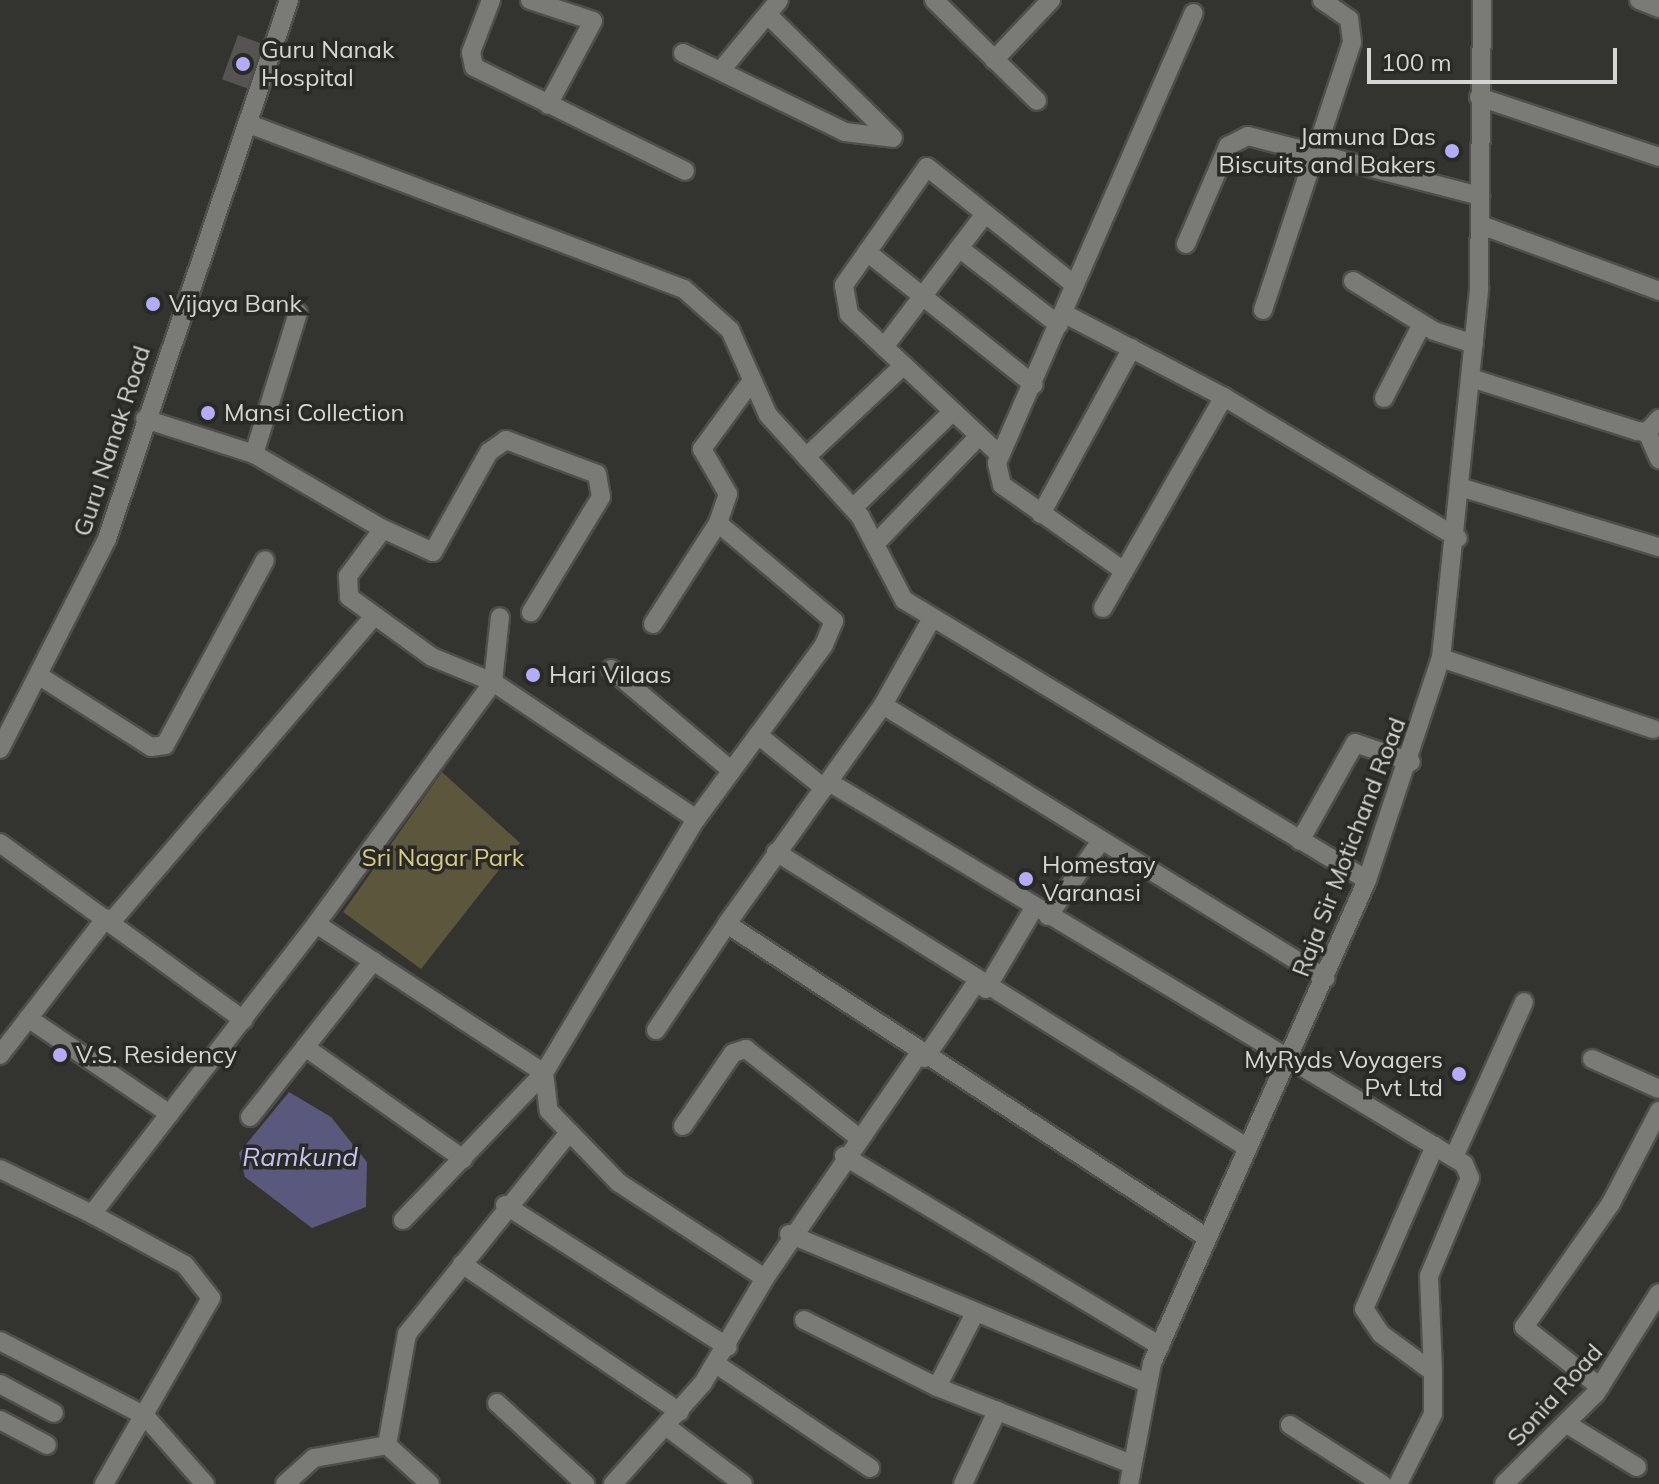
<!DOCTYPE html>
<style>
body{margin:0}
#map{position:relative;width:1659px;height:1484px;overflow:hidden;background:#333330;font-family:Mulish,sans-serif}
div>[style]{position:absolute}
.green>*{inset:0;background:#5b563c}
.water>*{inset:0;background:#5b587d}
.building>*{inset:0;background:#555452;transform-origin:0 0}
.roads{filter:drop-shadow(2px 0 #4f4e4c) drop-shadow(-2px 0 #4f4e4c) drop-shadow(0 2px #4f4e4c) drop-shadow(0 -2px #4f4e4c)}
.minor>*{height:18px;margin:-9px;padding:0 9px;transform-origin:9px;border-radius:9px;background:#7a7a77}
.dots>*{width:22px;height:22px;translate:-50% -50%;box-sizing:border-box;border:4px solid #292926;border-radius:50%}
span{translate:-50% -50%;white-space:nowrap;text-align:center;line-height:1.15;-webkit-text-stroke:7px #292926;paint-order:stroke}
.poi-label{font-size:24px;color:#d5d5d3}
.left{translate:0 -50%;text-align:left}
.right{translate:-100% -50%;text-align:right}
.street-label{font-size:24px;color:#d5d5d3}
.park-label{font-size:24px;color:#d8cb86}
.water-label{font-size:26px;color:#c5c2f5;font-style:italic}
.scale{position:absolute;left:1367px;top:48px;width:250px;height:36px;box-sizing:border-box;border:4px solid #d5d5d3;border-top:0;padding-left:10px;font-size:24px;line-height:28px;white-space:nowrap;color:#d5d5d3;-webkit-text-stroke:6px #292926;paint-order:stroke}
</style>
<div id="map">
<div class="green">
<div style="clip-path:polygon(442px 772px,520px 843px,421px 969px,343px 912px)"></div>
</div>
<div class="water">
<div style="clip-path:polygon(289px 1092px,331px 1117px,367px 1162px,366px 1207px,312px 1228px,245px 1177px,239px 1153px)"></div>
</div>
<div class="building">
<div style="left:238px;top:35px;width:30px;height:47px;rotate:20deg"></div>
</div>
<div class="roads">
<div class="minor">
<div style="left:491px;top:0;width:56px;rotate:111deg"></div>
<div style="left:471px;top:52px;width:15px;rotate:79deg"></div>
<div style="left:474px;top:67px;width:235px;rotate:26.2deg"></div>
<div style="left:530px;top:0;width:66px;rotate:18.4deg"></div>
<div style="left:593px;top:21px;width:95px;rotate:118.2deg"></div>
<div style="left:934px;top:0;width:144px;rotate:44.4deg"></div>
<div style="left:1639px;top:0;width:22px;rotate:22deg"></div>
<div style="left:768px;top:15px;width:175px;rotate:44.5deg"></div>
<div style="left:683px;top:53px;width:180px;rotate:26deg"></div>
<div style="left:845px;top:132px;width:48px;rotate:7.1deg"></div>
<div style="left:994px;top:60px;width:83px;rotate:-46.5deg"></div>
<div style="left:722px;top:69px;width:89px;rotate:-50.4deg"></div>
<div style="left:1479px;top:97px;width:190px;rotate:18.4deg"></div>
<div style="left:252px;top:125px;width:462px;rotate:20.8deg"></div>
<div style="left:684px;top:289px;width:62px;rotate:41.7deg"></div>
<div style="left:730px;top:330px;width:93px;rotate:65.9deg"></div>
<div style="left:768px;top:415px;width:137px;rotate:47.7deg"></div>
<div style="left:860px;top:516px;width:95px;rotate:62.4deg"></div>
<div style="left:904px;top:600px;width:541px;rotate:31.16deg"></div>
<div style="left:1481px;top:225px;width:190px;rotate:20.3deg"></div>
<div style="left:1186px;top:244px;width:107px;rotate:-66.8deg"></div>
<div style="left:1228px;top:146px;width:22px;rotate:-27deg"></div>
<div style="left:1248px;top:136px;width:240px;rotate:14.5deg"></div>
<div style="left:959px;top:248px;width:126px;rotate:37.6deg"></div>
<div style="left:867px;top:252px;width:213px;rotate:38.5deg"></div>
<div style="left:1353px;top:281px;width:95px;rotate:31.7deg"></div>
<div style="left:1434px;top:331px;width:42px;rotate:18deg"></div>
<div style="left:1263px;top:310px;width:282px;rotate:-71.6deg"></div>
<div style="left:1352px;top:42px;width:23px;rotate:-97deg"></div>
<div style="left:1349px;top:19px;width:33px;rotate:-145deg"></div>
<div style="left:1063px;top:313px;width:182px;rotate:27.6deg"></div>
<div style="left:1224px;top:397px;width:273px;rotate:31.1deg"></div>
<div style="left:884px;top:347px;width:167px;rotate:-52.8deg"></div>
<div style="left:1471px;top:378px;width:174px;rotate:17.7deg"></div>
<div style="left:1637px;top:431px;width:10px;rotate:6deg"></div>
<div style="left:1647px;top:432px;width:18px;rotate:-47deg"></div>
<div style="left:1384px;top:398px;width:83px;rotate:-62.8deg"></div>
<div style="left:145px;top:419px;width:114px;rotate:17.8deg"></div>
<div style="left:254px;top:454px;width:149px;rotate:30.2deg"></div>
<div style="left:383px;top:529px;width:59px;rotate:126.7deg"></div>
<div style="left:348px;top:576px;width:21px;rotate:87deg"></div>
<div style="left:349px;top:597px;width:102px;rotate:35.9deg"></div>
<div style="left:432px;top:657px;width:66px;rotate:22.3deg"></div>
<div style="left:493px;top:682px;width:65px;rotate:-83.9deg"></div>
<div style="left:1647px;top:432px;width:30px;rotate:66deg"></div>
<div style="left:254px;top:454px;width:148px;rotate:-72.7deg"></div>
<div style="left:1000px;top:455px;width:207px;rotate:-137deg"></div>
<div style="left:849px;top:314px;width:29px;rotate:-100deg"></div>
<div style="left:844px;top:285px;width:144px;rotate:-54.9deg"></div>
<div style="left:927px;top:167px;width:189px;rotate:38.6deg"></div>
<div style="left:806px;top:457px;width:134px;rotate:-43.2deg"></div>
<div style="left:1463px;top:488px;width:205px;rotate:16.8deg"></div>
<div style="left:853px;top:508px;width:139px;rotate:-44.1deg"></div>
<div style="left:1041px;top:514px;width:189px;rotate:-61.3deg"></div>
<div style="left:718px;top:523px;width:31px;rotate:-71deg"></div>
<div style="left:728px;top:494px;width:52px;rotate:-120deg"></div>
<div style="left:702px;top:449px;width:83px;rotate:-53.8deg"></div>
<div style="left:383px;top:529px;width:55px;rotate:24.7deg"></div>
<div style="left:433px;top:552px;width:115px;rotate:-60.8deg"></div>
<div style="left:489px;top:452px;width:21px;rotate:-35deg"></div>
<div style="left:506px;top:440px;width:97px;rotate:20.5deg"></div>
<div style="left:597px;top:474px;width:23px;rotate:80deg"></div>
<div style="left:601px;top:497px;width:135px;rotate:121.3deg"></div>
<div style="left:875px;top:544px;width:150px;rotate:-46.1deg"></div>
<div style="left:1124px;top:571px;width:149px;rotate:-144.8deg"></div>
<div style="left:1002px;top:485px;width:23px;rotate:-103deg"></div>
<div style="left:997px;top:463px;width:491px;rotate:-66.4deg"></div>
<div style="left:1103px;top:608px;width:243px;rotate:-60.2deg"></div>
<div style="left:931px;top:620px;width:98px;rotate:119.5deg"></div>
<div style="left:883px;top:705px;width:269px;rotate:125.5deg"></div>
<div style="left:727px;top:924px;width:572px;rotate:33.16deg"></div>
<div style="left:653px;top:624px;width:120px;rotate:-57.2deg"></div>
<div style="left:718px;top:523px;width:152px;rotate:40.2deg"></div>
<div style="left:834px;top:621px;width:26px;rotate:113deg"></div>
<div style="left:824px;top:645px;width:216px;rotate:126.3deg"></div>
<div style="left:696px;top:819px;width:296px;rotate:120.9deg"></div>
<div style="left:544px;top:1073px;width:38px;rotate:83deg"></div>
<div style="left:549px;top:1111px;width:100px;rotate:45.8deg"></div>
<div style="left:619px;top:1183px;width:174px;rotate:33.1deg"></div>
<div style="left:765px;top:1278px;width:272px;rotate:-55.5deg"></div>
<div style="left:1441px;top:658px;width:224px;rotate:18.5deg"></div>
<div style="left:611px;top:669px;width:158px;rotate:40.1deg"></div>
<div style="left:38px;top:675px;width:134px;rotate:32.5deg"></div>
<div style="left:151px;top:747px;width:14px;rotate:-8deg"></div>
<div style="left:165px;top:745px;width:210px;rotate:-61.6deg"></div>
<div style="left:883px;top:705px;width:520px;rotate:31.7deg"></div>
<div style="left:758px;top:735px;width:85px;rotate:38.8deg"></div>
<div style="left:0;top:749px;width:236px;rotate:-63deg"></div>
<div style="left:107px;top:539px;width:569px;rotate:-71.34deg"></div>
<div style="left:829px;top:782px;width:741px;rotate:31.03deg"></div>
<div style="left:1464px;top:1164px;width:15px;rotate:67deg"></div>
<div style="left:1470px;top:1178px;width:106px;rotate:112.7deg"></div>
<div style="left:1429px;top:1276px;width:96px;rotate:87.6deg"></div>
<div style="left:1300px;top:841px;width:112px;rotate:-60.7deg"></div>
<div style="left:1355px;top:743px;width:59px;rotate:18.7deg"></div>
<div style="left:0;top:843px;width:301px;rotate:36deg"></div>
<div style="left:776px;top:852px;width:557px;rotate:32.09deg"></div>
<div style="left:1048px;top:916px;width:92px;rotate:-54.8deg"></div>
<div style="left:111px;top:922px;width:400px;rotate:-49.3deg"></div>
<div style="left:986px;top:989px;width:94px;rotate:-59.3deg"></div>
<div style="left:28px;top:1018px;width:171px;rotate:34.1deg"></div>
<div style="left:656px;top:1030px;width:128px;rotate:-56.2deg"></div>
<div style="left:305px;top:1047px;width:194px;rotate:35.3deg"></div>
<div style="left:0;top:1055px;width:173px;rotate:-52.3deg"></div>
<div style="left:925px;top:1058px;width:91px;rotate:-55.8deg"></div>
<div style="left:1592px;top:1059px;width:73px;rotate:24.1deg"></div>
<div style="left:250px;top:1117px;width:199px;rotate:-51.7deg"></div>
<div style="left:683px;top:1126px;width:88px;rotate:-55.6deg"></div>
<div style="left:733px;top:1053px;width:14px;rotate:-17deg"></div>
<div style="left:746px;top:1049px;width:142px;rotate:38.2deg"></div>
<div style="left:844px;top:1156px;width:369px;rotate:31deg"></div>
<div style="left:1454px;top:1157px;width:170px;rotate:-65.7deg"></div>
<div style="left:0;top:1169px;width:102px;rotate:26.1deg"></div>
<div style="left:92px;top:1214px;width:366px;rotate:-52.3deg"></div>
<div style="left:505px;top:1205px;width:264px;rotate:32.5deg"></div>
<div style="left:92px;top:1214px;width:106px;rotate:28.7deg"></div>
<div style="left:185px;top:1265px;width:42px;rotate:51.8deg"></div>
<div style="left:211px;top:1298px;width:215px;rotate:119.9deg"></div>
<div style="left:403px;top:1220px;width:204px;rotate:-46.2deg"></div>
<div style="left:544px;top:1073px;width:272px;rotate:-146.8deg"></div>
<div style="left:316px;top:924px;width:300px;rotate:-53.8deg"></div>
<div style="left:493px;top:682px;width:245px;rotate:34deg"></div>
<div style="left:789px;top:1234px;width:386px;rotate:22.6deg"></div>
<div style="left:462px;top:1264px;width:263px;rotate:34.2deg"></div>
<div style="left:804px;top:1320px;width:149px;rotate:26.7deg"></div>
<div style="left:937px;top:1387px;width:83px;rotate:-62.8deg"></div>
<div style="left:0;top:1341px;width:163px;rotate:27.3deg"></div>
<div style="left:145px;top:1416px;width:91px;rotate:48.6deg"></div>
<div style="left:716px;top:1364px;width:186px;rotate:34deg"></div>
<div style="left:0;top:1384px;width:61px;rotate:28.2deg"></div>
<div style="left:937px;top:1387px;width:206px;rotate:21.6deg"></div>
<div style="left:1600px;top:1387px;width:97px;rotate:-141.7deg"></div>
<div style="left:1524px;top:1327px;width:151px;rotate:-54.9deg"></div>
<div style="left:1611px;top:1203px;width:104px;rotate:-62.4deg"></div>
<div style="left:497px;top:1403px;width:120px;rotate:42.6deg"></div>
<div style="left:0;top:1420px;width:53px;rotate:28deg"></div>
<div style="left:1567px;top:1424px;width:82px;rotate:31.6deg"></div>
<div style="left:1290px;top:1425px;width:109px;rotate:32.7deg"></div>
<div style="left:667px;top:1427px;width:95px;rotate:36.9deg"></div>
<div style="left:387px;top:1445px;width:58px;rotate:42.2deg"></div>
<div style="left:285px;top:1484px;width:39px;rotate:-42deg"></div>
<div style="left:314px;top:1458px;width:74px;rotate:-10.1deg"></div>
<div style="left:387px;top:1445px;width:113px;rotate:-79.8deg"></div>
<div style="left:407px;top:1334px;width:254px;rotate:-51.2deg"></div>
<div style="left:613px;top:1484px;width:135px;rotate:-48.3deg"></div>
<div style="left:703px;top:1383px;width:122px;rotate:-59.4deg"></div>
<div style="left:963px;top:1484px;width:81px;rotate:-65deg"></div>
<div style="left:1129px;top:1484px;width:123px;rotate:-79.2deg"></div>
<div style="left:1152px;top:1363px;width:529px;rotate:-66deg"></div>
<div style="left:1367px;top:880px;width:234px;rotate:-71.6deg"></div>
<div style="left:1441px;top:658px;width:372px;rotate:-84.1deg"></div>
<div style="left:1479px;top:288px;width:288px;rotate:-89.4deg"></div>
<div style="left:1398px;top:1484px;width:78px;rotate:-63.4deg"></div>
<div style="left:1433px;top:1414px;width:42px;rotate:-90deg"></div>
<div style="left:1433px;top:1372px;width:64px;rotate:-143.8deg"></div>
<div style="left:1381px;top:1334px;width:30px;rotate:-124deg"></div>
<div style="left:1364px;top:1309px;width:178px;rotate:-66.5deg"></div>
<div style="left:1504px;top:1484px;width:129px;rotate:-44.7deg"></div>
<div style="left:1596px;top:1393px;width:118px;rotate:-57.8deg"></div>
</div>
</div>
<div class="dots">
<div style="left:243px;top:64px;background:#b3adf9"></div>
<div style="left:1452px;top:151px;background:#b3adf9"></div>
<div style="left:153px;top:304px;background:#b3adf9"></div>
<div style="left:208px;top:413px;background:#b3adf9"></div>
<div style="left:533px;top:675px;background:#b3adf9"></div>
<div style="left:1026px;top:879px;background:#b3adf9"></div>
<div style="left:60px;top:1055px;background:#b3adf9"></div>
<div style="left:1459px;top:1074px;background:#b3adf9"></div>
</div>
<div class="poi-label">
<span class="left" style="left:261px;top:64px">Guru Nanak<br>Hospital</span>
<span class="right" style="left:1436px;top:151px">Jamuna Das<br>Biscuits and Bakers</span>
<span class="left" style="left:169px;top:304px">Vijaya Bank</span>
<span class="left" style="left:224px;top:413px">Mansi Collection</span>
<span class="left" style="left:549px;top:675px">Hari Vilaas</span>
<span class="left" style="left:1042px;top:879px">Homestay<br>Varanasi</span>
<span class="left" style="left:76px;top:1055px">V.S. Residency</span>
<span class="right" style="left:1443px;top:1074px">MyRyds Voyagers<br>Pvt Ltd</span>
</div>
<div class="street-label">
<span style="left:112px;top:441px;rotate:-72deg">Guru Nanak Road</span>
<span style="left:1349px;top:847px;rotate:-69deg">Raja Sir Motichand Road</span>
<span style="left:1555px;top:1395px;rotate:-48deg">Sonia Road</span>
</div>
<div class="park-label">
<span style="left:443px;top:858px">Sri Nagar Park</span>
</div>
<div class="water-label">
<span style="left:300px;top:1157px">Ramkund</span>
</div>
<div class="scale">100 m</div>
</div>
